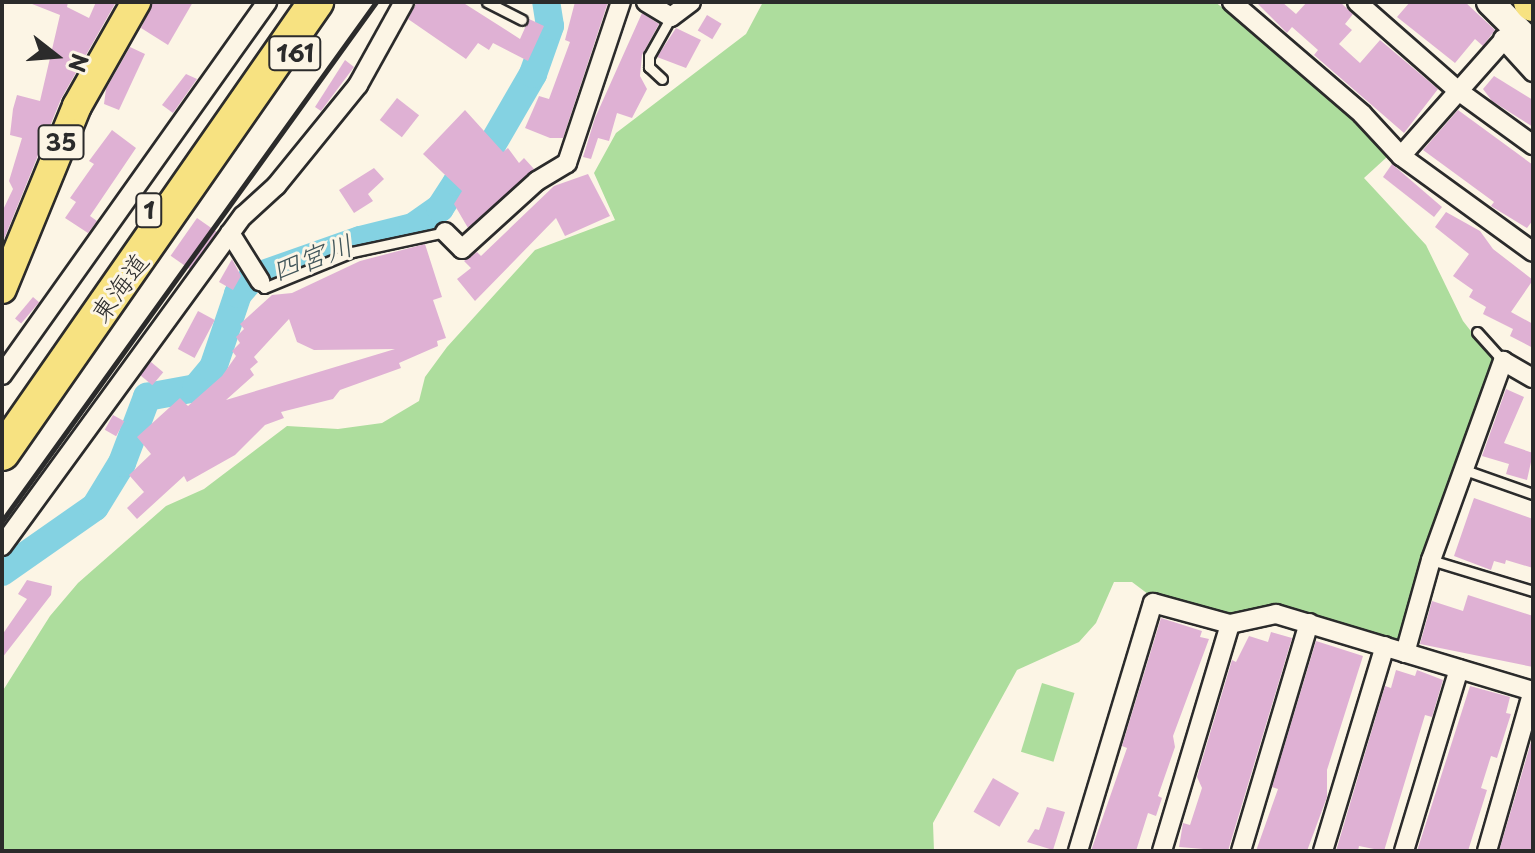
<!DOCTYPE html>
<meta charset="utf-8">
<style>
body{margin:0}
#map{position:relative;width:1535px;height:853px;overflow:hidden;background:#fcf5e5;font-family:"Playpen Sans","Klee One",sans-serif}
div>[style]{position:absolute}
.green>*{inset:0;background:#addd9d;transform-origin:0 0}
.river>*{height:28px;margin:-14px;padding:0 14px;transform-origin:14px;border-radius:14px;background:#84d2e2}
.building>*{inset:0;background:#dfb1d4;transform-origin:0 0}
.roads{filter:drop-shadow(2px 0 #2b2b2b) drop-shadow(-2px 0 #2b2b2b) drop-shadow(0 2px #2b2b2b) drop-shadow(0 -2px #2b2b2b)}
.lane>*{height:9px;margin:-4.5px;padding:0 4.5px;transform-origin:4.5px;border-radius:4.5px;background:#fcf5e5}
.street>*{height:18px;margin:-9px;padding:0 9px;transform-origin:9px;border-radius:9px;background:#fcf5e5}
.secondary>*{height:26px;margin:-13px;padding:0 13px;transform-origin:13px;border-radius:13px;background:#fcf5e5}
.primary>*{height:28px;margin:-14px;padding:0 14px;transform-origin:14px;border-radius:14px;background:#f7e281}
.highway>*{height:34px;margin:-17px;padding:0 17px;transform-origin:17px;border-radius:17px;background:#f7e281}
.rail>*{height:5px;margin:-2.5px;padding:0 2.5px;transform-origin:2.5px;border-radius:2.5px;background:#2b2b2b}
span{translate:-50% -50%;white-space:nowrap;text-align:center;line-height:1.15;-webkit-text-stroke:6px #fcf5e5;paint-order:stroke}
.shield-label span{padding:2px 6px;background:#fcf5e5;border:2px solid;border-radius:6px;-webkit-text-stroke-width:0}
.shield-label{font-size:24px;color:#2b2b2b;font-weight:700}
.street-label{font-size:26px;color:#2b2b2b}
.water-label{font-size:28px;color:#415559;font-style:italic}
.frame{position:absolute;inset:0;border:4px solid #2b2b2b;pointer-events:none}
.north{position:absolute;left:16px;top:16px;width:80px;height:80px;-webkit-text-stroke:6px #fcf5e5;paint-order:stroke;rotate:107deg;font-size:22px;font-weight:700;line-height:32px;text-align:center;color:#2b2b2b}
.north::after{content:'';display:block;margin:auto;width:28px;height:36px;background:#2b2b2b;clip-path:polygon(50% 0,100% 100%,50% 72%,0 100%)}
</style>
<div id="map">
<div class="green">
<div style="clip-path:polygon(763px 2px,1215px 2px,1296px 63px,1358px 122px,1387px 157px,1364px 178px,1426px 245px,1463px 321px,1495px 362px,1400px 638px,1383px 642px,1291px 612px,1227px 620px,1148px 594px,1132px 582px,1114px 582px,1096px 623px,1079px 642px,1017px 670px,933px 823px,934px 851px,2px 851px,2px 692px,50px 616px,78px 583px,166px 506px,204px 489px,287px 426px,338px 429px,382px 423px,419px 401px,425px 377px,447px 347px,535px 250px,615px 220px,594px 173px,616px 133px,746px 34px)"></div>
<div style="left:1042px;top:683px;width:34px;height:72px;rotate:17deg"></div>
</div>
<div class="river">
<div style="left:2px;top:572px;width:113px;rotate:-35deg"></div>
<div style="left:95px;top:507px;width:52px;rotate:-58.5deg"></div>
<div style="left:122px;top:463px;width:71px;rotate:-69.3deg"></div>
<div style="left:147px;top:397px;width:50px;rotate:-10.4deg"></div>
<div style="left:196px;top:388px;width:26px;rotate:-50deg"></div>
<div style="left:213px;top:368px;width:78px;rotate:-71.3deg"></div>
<div style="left:238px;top:294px;width:21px;rotate:-49deg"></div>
<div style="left:252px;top:278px;width:114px;rotate:-19.4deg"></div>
<div style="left:360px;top:240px;width:55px;rotate:-13.8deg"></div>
<div style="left:413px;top:227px;width:33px;rotate:-35deg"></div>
<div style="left:440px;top:208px;width:31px;rotate:-57deg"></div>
<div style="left:457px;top:182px;width:45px;rotate:-45deg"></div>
<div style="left:489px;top:150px;width:88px;rotate:-59.9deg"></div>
<div style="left:533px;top:74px;width:51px;rotate:-70.5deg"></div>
<div style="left:550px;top:26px;width:24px;rotate:-99deg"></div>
</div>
<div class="building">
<div style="clip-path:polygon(27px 2px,68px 2px,67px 7px,89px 18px,96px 2px,116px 2px,61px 99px,2px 244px,2px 212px,13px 189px,9px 181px,22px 138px,10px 135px,13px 109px,17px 95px,40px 101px,60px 15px)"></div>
<div style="clip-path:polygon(153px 2px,193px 2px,168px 45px,141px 28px)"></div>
<div style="clip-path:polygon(417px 2px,462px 2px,520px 39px,529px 19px,544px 26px,528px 61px,493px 43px,489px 50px,478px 43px,466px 59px,408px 19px)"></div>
<div style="clip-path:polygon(575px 2px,608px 2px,563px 138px,550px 138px,525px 128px,539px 96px,549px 99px,570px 42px,565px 40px)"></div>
<div style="clip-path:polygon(1256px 2px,1282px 2px,1296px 14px,1307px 2px,1340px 2px,1353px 14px,1345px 24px,1352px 30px,1339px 44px,1360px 63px,1380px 40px,1438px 89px,1404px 133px,1314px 55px,1318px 50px,1292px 27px,1287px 33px)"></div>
<div style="clip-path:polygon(1410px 2px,1465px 2px,1495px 30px,1483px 46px,1475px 39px,1455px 63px,1397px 17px)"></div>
<div style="clip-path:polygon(642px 13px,659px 24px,642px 55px,640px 76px,647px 89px,632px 118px,617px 113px,609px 141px,598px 138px,591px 159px,583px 157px,595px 118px)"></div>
<div style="left:707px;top:15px;width:17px;height:18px;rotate:31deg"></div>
<div style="clip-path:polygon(676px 28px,701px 40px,686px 68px,657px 57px)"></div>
<div style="clip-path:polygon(130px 47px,145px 54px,119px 110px,104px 104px,106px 89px)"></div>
<div style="clip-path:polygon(345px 60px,354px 67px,321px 111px,315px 107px)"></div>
<div style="clip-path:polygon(186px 74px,197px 79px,173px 113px,162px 105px)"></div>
<div style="clip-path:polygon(1494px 76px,1533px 100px,1533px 127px,1492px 101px,1483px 89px)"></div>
<div style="left:397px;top:98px;width:28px;height:28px;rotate:38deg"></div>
<div style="clip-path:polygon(465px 110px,503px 152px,508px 148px,519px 163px,524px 158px,534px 169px,468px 228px,454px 204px,462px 191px,423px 154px)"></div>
<div style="clip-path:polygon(1458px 110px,1533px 165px,1533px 220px,1527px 228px,1491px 206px,1494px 202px,1423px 150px)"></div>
<div style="clip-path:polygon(112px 130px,136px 148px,90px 216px,97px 221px,88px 233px,65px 218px,76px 202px,70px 198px,94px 164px,89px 161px)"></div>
<div style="clip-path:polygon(1392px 164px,1442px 207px,1434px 217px,1383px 177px)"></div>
<div style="clip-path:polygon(374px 168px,384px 179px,368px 194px,373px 201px,354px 213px,339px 190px)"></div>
<div style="clip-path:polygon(588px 174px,610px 216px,565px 236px,556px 218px,475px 301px,457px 279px,471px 268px,464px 261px,477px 252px,481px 256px,554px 186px)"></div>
<div style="clip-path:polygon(1446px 212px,1480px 231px,1493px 249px,1533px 280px,1511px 312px,1533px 324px,1533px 348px,1510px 336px,1513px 329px,1483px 314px,1486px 307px,1469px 297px,1473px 290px,1453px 276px,1469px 254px,1435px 227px)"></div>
<div style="left:197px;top:218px;width:24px;height:46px;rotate:35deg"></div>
<div style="clip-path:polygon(evenodd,425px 244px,442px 297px,433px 300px,446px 338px,437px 341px,438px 346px,399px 363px,401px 368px,340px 390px,333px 399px,281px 412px,284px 418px,265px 425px,235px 455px,187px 482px,184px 476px,137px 519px,127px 508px,144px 492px,129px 475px,151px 454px,137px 437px,180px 398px,188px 406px,222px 376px,236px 356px,232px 351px,240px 343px,236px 337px,244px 329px,240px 324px,272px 295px,292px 293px,360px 261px,425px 244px,289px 319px,297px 342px,314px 350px,395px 349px,226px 400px,254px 375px,250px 369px,258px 362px,254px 357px,289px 319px)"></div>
<div style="clip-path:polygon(232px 259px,241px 276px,233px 290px,219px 282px)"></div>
<div style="left:33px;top:297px;width:8px;height:28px;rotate:40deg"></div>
<div style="left:198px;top:311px;width:19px;height:43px;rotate:28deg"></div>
<div style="left:151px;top:362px;width:16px;height:17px;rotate:40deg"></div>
<div style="clip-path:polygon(1506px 389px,1524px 397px,1504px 443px,1533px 453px,1527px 480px,1506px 474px,1509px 464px,1482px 456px)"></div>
<div style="left:113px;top:415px;width:13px;height:17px;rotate:29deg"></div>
<div style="clip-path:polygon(1474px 498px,1533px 519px,1533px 568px,1506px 560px,1505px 564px,1494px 561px,1491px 570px,1454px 556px)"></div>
<div style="clip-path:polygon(27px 580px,52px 586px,51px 595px,2px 658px,2px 635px,27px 599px,18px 594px)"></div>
<div style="clip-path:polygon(1468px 595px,1533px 616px,1533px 667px,1420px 644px,1432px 601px,1463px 611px)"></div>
<div style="clip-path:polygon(1161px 618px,1202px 631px,1200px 637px,1209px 639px,1173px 736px,1175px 747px,1158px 796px,1162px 798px,1156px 816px,1148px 813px,1136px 851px,1091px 851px,1127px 748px,1122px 746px)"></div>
<div style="clip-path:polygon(1271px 632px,1292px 638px,1228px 851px,1179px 847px,1183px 823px,1190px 825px,1202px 788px,1197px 777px,1232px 660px,1236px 662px,1249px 636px,1268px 642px)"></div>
<div style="clip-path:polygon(1316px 641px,1363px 656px,1327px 770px,1327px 797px,1307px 851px,1256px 851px,1278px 789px,1272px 787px)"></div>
<div style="clip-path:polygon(1396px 670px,1415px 676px,1417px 670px,1443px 680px,1432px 717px,1425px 715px,1384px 851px,1359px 846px,1358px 851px,1336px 851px,1385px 686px,1391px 688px)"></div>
<div style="clip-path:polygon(1470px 686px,1510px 697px,1506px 713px,1511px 714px,1497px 758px,1491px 756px,1481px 788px,1487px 790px,1468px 851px,1417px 851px)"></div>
<div style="clip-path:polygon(1531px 742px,1533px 851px,1499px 851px,1518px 787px)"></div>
<div style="left:993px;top:778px;width:30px;height:39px;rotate:30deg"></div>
<div style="clip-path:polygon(1047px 807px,1065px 812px,1053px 850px,1027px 842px,1035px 829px,1039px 830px)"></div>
</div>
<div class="roads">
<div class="lane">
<div style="left:487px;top:2px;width:39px;rotate:27deg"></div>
<div style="left:662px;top:79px;width:18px;rotate:-137deg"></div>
<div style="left:649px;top:67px;width:11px;rotate:-90deg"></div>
<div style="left:649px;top:56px;width:45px;rotate:-60.6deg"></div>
<div style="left:260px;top:281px;width:8px;rotate:60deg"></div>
<div style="left:264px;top:288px;width:95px;rotate:-22.2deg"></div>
<div style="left:352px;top:252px;width:95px;rotate:-12.1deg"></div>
<div style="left:1477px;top:332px;width:39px;rotate:48deg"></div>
<div style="left:1462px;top:469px;width:75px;rotate:19.4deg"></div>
<div style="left:1431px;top:560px;width:107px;rotate:16.9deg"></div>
</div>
<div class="street">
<div style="left:646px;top:2px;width:29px;rotate:31deg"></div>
<div style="left:671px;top:17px;width:25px;rotate:-37deg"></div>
<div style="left:1232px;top:2px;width:172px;rotate:40.7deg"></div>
<div style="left:1362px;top:114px;width:57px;rotate:47.1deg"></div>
<div style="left:1401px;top:156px;width:163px;rotate:36deg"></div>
<div style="left:1357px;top:2px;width:133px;rotate:41.3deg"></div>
<div style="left:1457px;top:90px;width:94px;rotate:35.9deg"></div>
<div style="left:1503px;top:39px;width:45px;rotate:47.7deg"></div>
<div style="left:1401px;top:156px;width:175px;rotate:-48.5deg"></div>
<div style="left:445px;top:232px;width:24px;rotate:45deg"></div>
<div style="left:462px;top:249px;width:101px;rotate:-42.2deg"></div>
<div style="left:537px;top:181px;width:35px;rotate:-31deg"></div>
<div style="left:567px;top:163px;width:170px;rotate:-71.5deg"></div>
<div style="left:230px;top:233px;width:57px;rotate:58deg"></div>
<div style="left:2px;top:375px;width:458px;rotate:-54.6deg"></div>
<div style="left:2px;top:546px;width:409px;rotate:-53.9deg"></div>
<div style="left:243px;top:216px;width:45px;rotate:-42.3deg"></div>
<div style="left:276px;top:186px;width:130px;rotate:-50.9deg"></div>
<div style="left:358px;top:85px;width:95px;rotate:-61deg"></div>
<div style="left:1405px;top:653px;width:97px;rotate:-74.4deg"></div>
<div style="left:1431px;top:560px;width:212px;rotate:-70.1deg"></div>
<div style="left:1503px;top:361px;width:34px;rotate:30deg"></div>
<div style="left:1078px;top:851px;width:259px;rotate:-73.2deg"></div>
<div style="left:1153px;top:603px;width:80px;rotate:15.3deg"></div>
<div style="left:1230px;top:624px;width:47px;rotate:-12.3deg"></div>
<div style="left:1276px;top:614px;width:268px;rotate:16.7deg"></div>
<div style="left:1162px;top:851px;width:237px;rotate:-73.3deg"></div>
<div style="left:1241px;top:851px;width:238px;rotate:-73.4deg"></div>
<div style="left:1323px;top:851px;width:214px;rotate:-73.2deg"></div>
<div style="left:1404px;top:851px;width:190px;rotate:-73.2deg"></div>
<div style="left:1487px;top:851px;width:166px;rotate:-74deg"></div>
</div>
<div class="secondary">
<div style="left:1490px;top:2px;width:61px;rotate:45deg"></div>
</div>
<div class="primary">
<div style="left:2px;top:289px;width:198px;rotate:-67.7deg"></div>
<div style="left:77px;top:106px;width:120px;rotate:-60.4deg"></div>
</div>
<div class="highway">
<div style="left:1531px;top:2px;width:3px;rotate:45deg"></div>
<div style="left:2px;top:453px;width:550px;rotate:-55.15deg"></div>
</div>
</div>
<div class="rail">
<div style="left:2px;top:521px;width:640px;rotate:-54.22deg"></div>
</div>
<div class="shield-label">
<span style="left:295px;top:53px">161</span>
<span style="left:61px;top:142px">35</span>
<span style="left:149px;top:210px">1</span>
</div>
<div class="street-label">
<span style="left:119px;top:287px;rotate:-54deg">東海道</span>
</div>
<div class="water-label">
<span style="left:312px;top:257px;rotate:-20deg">四宮川</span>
</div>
<div class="frame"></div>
<div class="north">N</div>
</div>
